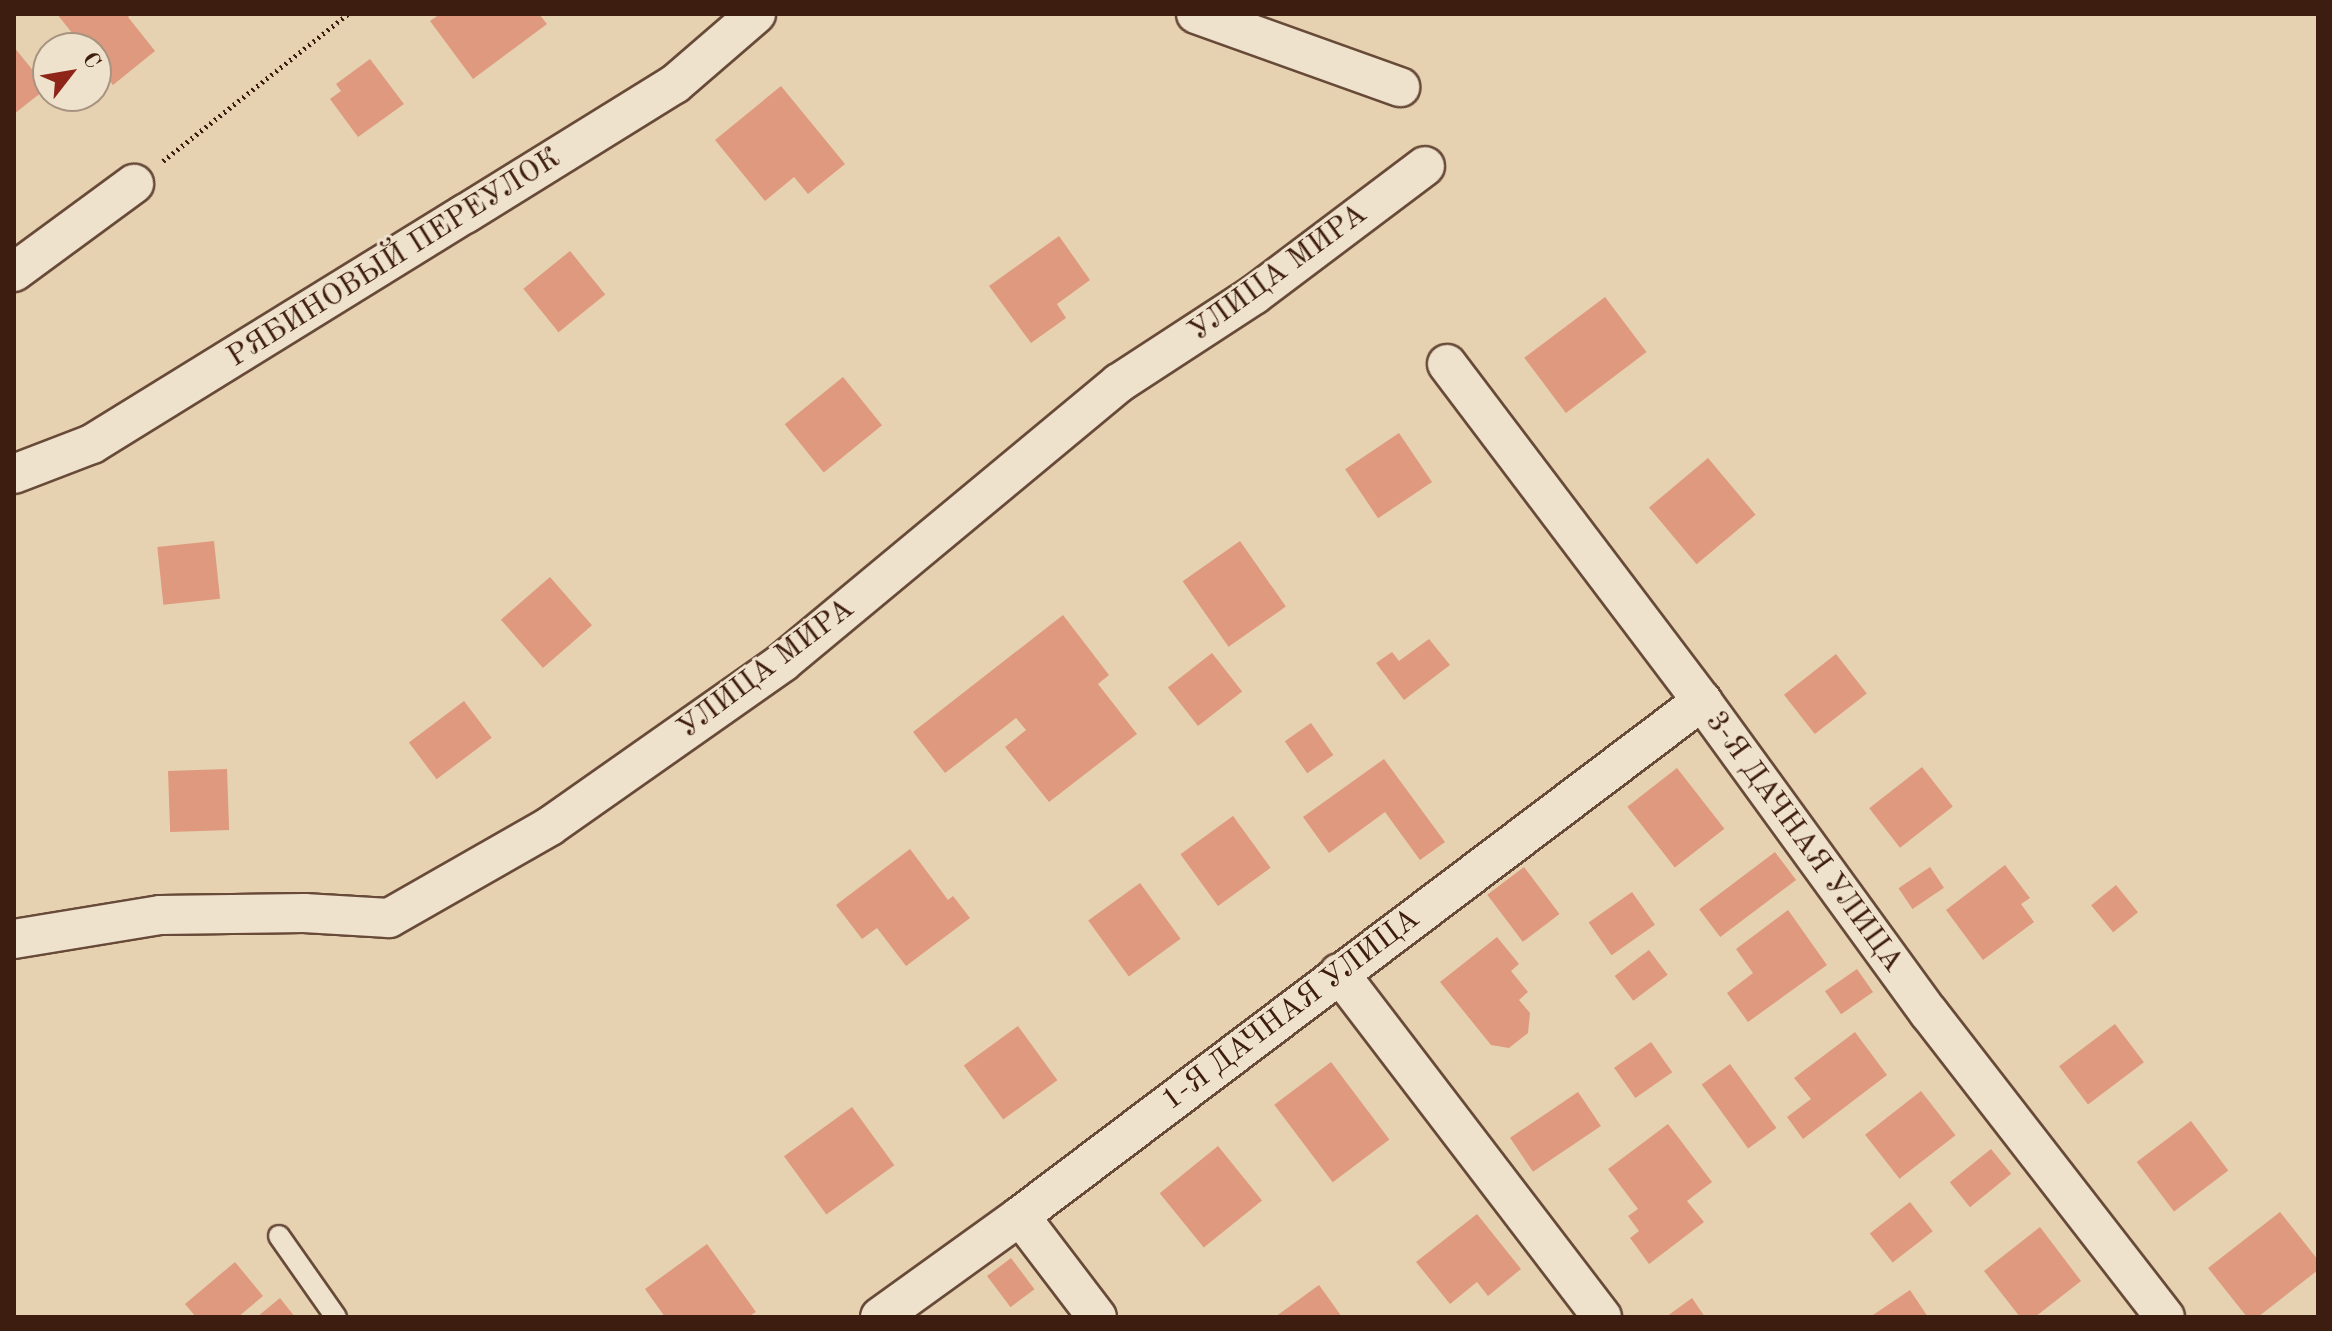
<!DOCTYPE html>
<meta charset="utf-8">
<style>
body{margin:0}
#map{position:relative;width:2332px;height:1331px;overflow:hidden;background:#e6d2b0;font-family:"Old Standard TT",serif}
div>[style]{position:absolute}
.building>*{inset:0;background:#df997e;transform-origin:0 0}
.path>*{height:5px;margin-top:-2.5px;transform-origin:0;background:repeating-linear-gradient(90deg,#3e1d11 0 2px,transparent 0 6px)}
.roads{filter:drop-shadow(2px 0 #684a39) drop-shadow(-2px 0 #684a39) drop-shadow(0 2px #684a39) drop-shadow(0 -2px #684a39)}
.service>*{height:20px;margin:-10px;padding:0 10px;transform-origin:10px;border-radius:10px;background:#efe2cc}
.minor>*{height:38px;margin:-19px;padding:0 19px;transform-origin:19px;border-radius:19px;background:#efe2cc}
span{translate:-50% -50%;white-space:nowrap;text-align:center;line-height:1.15;-webkit-text-stroke:6px #efe2cc;paint-order:stroke}
.street-label{font-size:30px;color:#3e1d11}
.frame{position:absolute;inset:0;border:16px solid #3e1d11;pointer-events:none}
.north{position:absolute;left:32px;top:32px;width:80px;height:80px;box-sizing:border-box;background:#efe2cc;border:2px solid #a89381;border-radius:50%;rotate:59deg;font-size:22px;font-weight:700;line-height:32px;text-align:center;color:#3e1d11}
.north::after{content:'';display:block;margin:auto;width:28px;height:36px;background:#8f2418;clip-path:polygon(50% 0,100% 100%,50% 72%,0 100%)}
</style>
<div id="map">
<div class="building">
<div style="clip-path:polygon(57px 14px,132px 14px,128px 17px,155px 51px,113px 85px,96px 63px,96px 48px,84px 48px)"></div>
<div style="clip-path:polygon(440px 14px,539px 14px,547px 24px,473px 79px,430px 21px)"></div>
<div style="clip-path:polygon(14px 47px,47px 88px,14px 114px)"></div>
<div style="clip-path:polygon(370px 59px,404px 104px,358px 137px,330px 99px,341px 91px,336px 84px)"></div>
<div style="clip-path:polygon(781px 86px,845px 164px,808px 194px,794px 177px,765px 201px,715px 140px)"></div>
<div style="clip-path:polygon(1059px 236px,1090px 280px,1057px 304px,1066px 318px,1031px 343px,989px 286px)"></div>
<div style="left:570px;top:251px;width:56px;height:60px;rotate:51deg"></div>
<div style="left:1605px;top:297px;width:69px;height:101px;rotate:53deg"></div>
<div style="left:843px;top:377px;width:62px;height:75px;rotate:51deg"></div>
<div style="left:1399px;top:433px;width:59px;height:65px;rotate:56deg"></div>
<div style="left:1708px;top:458px;width:74px;height:77px;rotate:50deg"></div>
<div style="left:214px;top:541px;width:58px;height:57px;rotate:84deg"></div>
<div style="left:1240px;top:541px;width:80px;height:70px;rotate:55deg"></div>
<div style="left:550px;top:577px;width:64px;height:65px;rotate:49deg"></div>
<div style="clip-path:polygon(1063px 615px,1109px 675px,1098px 684px,1137px 734px,1049px 802px,1005px 747px,1026px 730px,1016px 718px,945px 773px,913px 732px)"></div>
<div style="clip-path:polygon(1429px 639px,1450px 665px,1404px 700px,1376px 663px,1392px 652px,1399px 661px)"></div>
<div style="left:1212px;top:653px;width:49px;height:56px;rotate:52deg"></div>
<div style="left:1836px;top:654px;width:50px;height:66px;rotate:52deg"></div>
<div style="left:464px;top:701px;width:46px;height:69px;rotate:53deg"></div>
<div style="left:1311px;top:723px;width:39px;height:32px;rotate:55deg"></div>
<div style="clip-path:polygon(1384px 759px,1445px 842px,1420px 860px,1385px 812px,1329px 853px,1303px 817px)"></div>
<div style="left:1922px;top:767px;width:50px;height:67px;rotate:52deg"></div>
<div style="left:1677px;top:768px;width:77px;height:63px;rotate:52deg"></div>
<div style="left:227px;top:769px;width:61px;height:59px;rotate:88deg"></div>
<div style="left:1233px;top:816px;width:64px;height:65px;rotate:54deg"></div>
<div style="clip-path:polygon(910px 849px,948px 900px,953px 896px,970px 918px,906px 966px,877px 928px,862px 939px,836px 905px)"></div>
<div style="left:1775px;top:852px;width:35px;height:95px;rotate:53deg"></div>
<div style="clip-path:polygon(2005px 865px,2030px 898px,2021px 904px,2034px 922px,1983px 960px,1946px 910px)"></div>
<div style="left:1524px;top:867px;width:59px;height:46px;rotate:53deg"></div>
<div style="left:1930px;top:867px;width:25px;height:38px;rotate:56deg"></div>
<div style="left:1140px;top:883px;width:69px;height:64px;rotate:54deg"></div>
<div style="left:2116px;top:885px;width:35px;height:32px;rotate:51deg"></div>
<div style="left:1632px;top:892px;width:40px;height:53px;rotate:55deg"></div>
<div style="clip-path:polygon(1788px 910px,1827px 965px,1748px 1022px,1727px 993px,1753px 973px,1736px 949px)"></div>
<div style="clip-path:polygon(1497px 937px,1519px 964px,1511px 971px,1528px 992px,1519px 1000px,1530px 1013px,1528px 1033px,1509px 1048px,1491px 1045px,1440px 982px)"></div>
<div style="left:1649px;top:950px;width:31px;height:43px;rotate:53deg"></div>
<div style="left:1857px;top:969px;width:28px;height:39px;rotate:55deg"></div>
<div style="left:2115px;top:1024px;width:48px;height:70px;rotate:53deg"></div>
<div style="left:1018px;top:1026px;width:67px;height:67px;rotate:54deg"></div>
<div style="clip-path:polygon(1855px 1032px,1887px 1075px,1803px 1139px,1787px 1117px,1811px 1099px,1794px 1078px)"></div>
<div style="left:1651px;top:1042px;width:37px;height:45px;rotate:55deg"></div>
<div style="left:1331px;top:1062px;width:97px;height:71px;rotate:53deg"></div>
<div style="left:1730px;top:1064px;width:79px;height:35px;rotate:54deg"></div>
<div style="left:1921px;top:1091px;width:56px;height:71px;rotate:52deg"></div>
<div style="left:1578px;top:1092px;width:41px;height:82px;rotate:56deg"></div>
<div style="left:852px;top:1107px;width:72px;height:84px;rotate:54deg"></div>
<div style="left:2191px;top:1121px;width:62px;height:68px;rotate:53deg"></div>
<div style="clip-path:polygon(1668px 1124px,1712px 1182px,1687px 1201px,1704px 1222px,1649px 1264px,1630px 1238px,1639px 1231px,1628px 1216px,1638px 1209px,1608px 1169px)"></div>
<div style="left:1218px;top:1146px;width:70px;height:75px;rotate:51deg"></div>
<div style="left:1991px;top:1149px;width:32px;height:53px;rotate:51deg"></div>
<div style="left:1910px;top:1202px;width:37px;height:51px;rotate:52deg"></div>
<div style="clip-path:polygon(2280px 1212px,2318px 1260px,2318px 1270px,2258px 1317px,2247px 1317px,2208px 1268px)"></div>
<div style="clip-path:polygon(1477px 1214px,1521px 1269px,1488px 1296px,1477px 1282px,1450px 1304px,1416px 1262px)"></div>
<div style="clip-path:polygon(2040px 1227px,2081px 1281px,2035px 1317px,2020px 1317px,1984px 1271px)"></div>
<div style="clip-path:polygon(707px 1244px,756px 1312px,748px 1317px,665px 1317px,645px 1289px)"></div>
<div style="left:1011px;top:1258px;width:39px;height:30px;rotate:53deg"></div>
<div style="clip-path:polygon(235px 1262px,263px 1296px,238px 1317px,196px 1317px,185px 1304px)"></div>
<div style="clip-path:polygon(1319px 1285px,1342px 1317px,1275px 1317px)"></div>
<div style="clip-path:polygon(1910px 1290px,1928px 1317px,1870px 1317px)"></div>
<div style="clip-path:polygon(280px 1298px,295px 1317px,257px 1317px)"></div>
<div style="clip-path:polygon(1692px 1298px,1705px 1317px,1666px 1317px)"></div>
</div>
<div class="path">
<div style="left:163px;top:161px;width:236px;rotate:-38.5deg"></div>
</div>
<div class="roads">
<div class="service">
<div style="left:279px;top:1236px;width:99px;rotate:54.9deg"></div>
</div>
<div class="minor">
<div style="left:1196px;top:14px;width:217px;rotate:19.7deg"></div>
<div style="left:14px;top:272px;width:149px;rotate:-36.3deg"></div>
<div style="left:1447px;top:364px;width:423px;rotate:52.9deg"></div>
<div style="left:1702px;top:701px;width:386px;rotate:54deg"></div>
<div style="left:1929px;top:1013px;width:385px;rotate:52.2deg"></div>
<div style="left:14px;top:474px;width:84px;rotate:-21deg"></div>
<div style="left:92px;top:444px;width:438px;rotate:-31.7deg"></div>
<div style="left:465px;top:214px;width:247px;rotate:-31.8deg"></div>
<div style="left:675px;top:84px;width:107px;rotate:-40.8deg"></div>
<div style="left:14px;top:939px;width:148px;rotate:-9.3deg"></div>
<div style="left:160px;top:915px;width:144px;rotate:-0.8deg"></div>
<div style="left:304px;top:913px;width:85px;rotate:3.4deg"></div>
<div style="left:389px;top:918px;width:185px;rotate:-29.7deg"></div>
<div style="left:550px;top:826px;width:285px;rotate:-35.1deg"></div>
<div style="left:783px;top:662px;width:437px;rotate:-39.7deg"></div>
<div style="left:1119px;top:383px;width:161px;rotate:-33.1deg"></div>
<div style="left:1254px;top:295px;width:214px;rotate:-37deg"></div>
<div style="left:1339px;top:973px;width:433px;rotate:52.6deg"></div>
<div style="left:1020px;top:1216px;width:127px;rotate:52.7deg"></div>
<div style="left:880px;top:1317px;width:173px;rotate:-35.8deg"></div>
<div style="left:1020px;top:1216px;width:855px;rotate:-37.06deg"></div>
</div>
</div>
<div class="street-label">
<span style="left:394px;top:258px;rotate:-32deg">РЯБИНОВЫЙ ПЕРЕУЛОК</span>
<span style="left:1278px;top:273px;rotate:-36deg">УЛИЦА МИРА</span>
<span style="left:766px;top:669px;rotate:-37deg">УЛИЦА МИРА</span>
<span style="left:1804px;top:842px;rotate:54deg">3-Я ДАЧНАЯ УЛИЦА</span>
<span style="left:1291px;top:1010px;rotate:-37deg">1-Я ДАЧНАЯ УЛИЦА</span>
</div>
<div class="frame"></div>
<div class="north">С</div>
</div>
